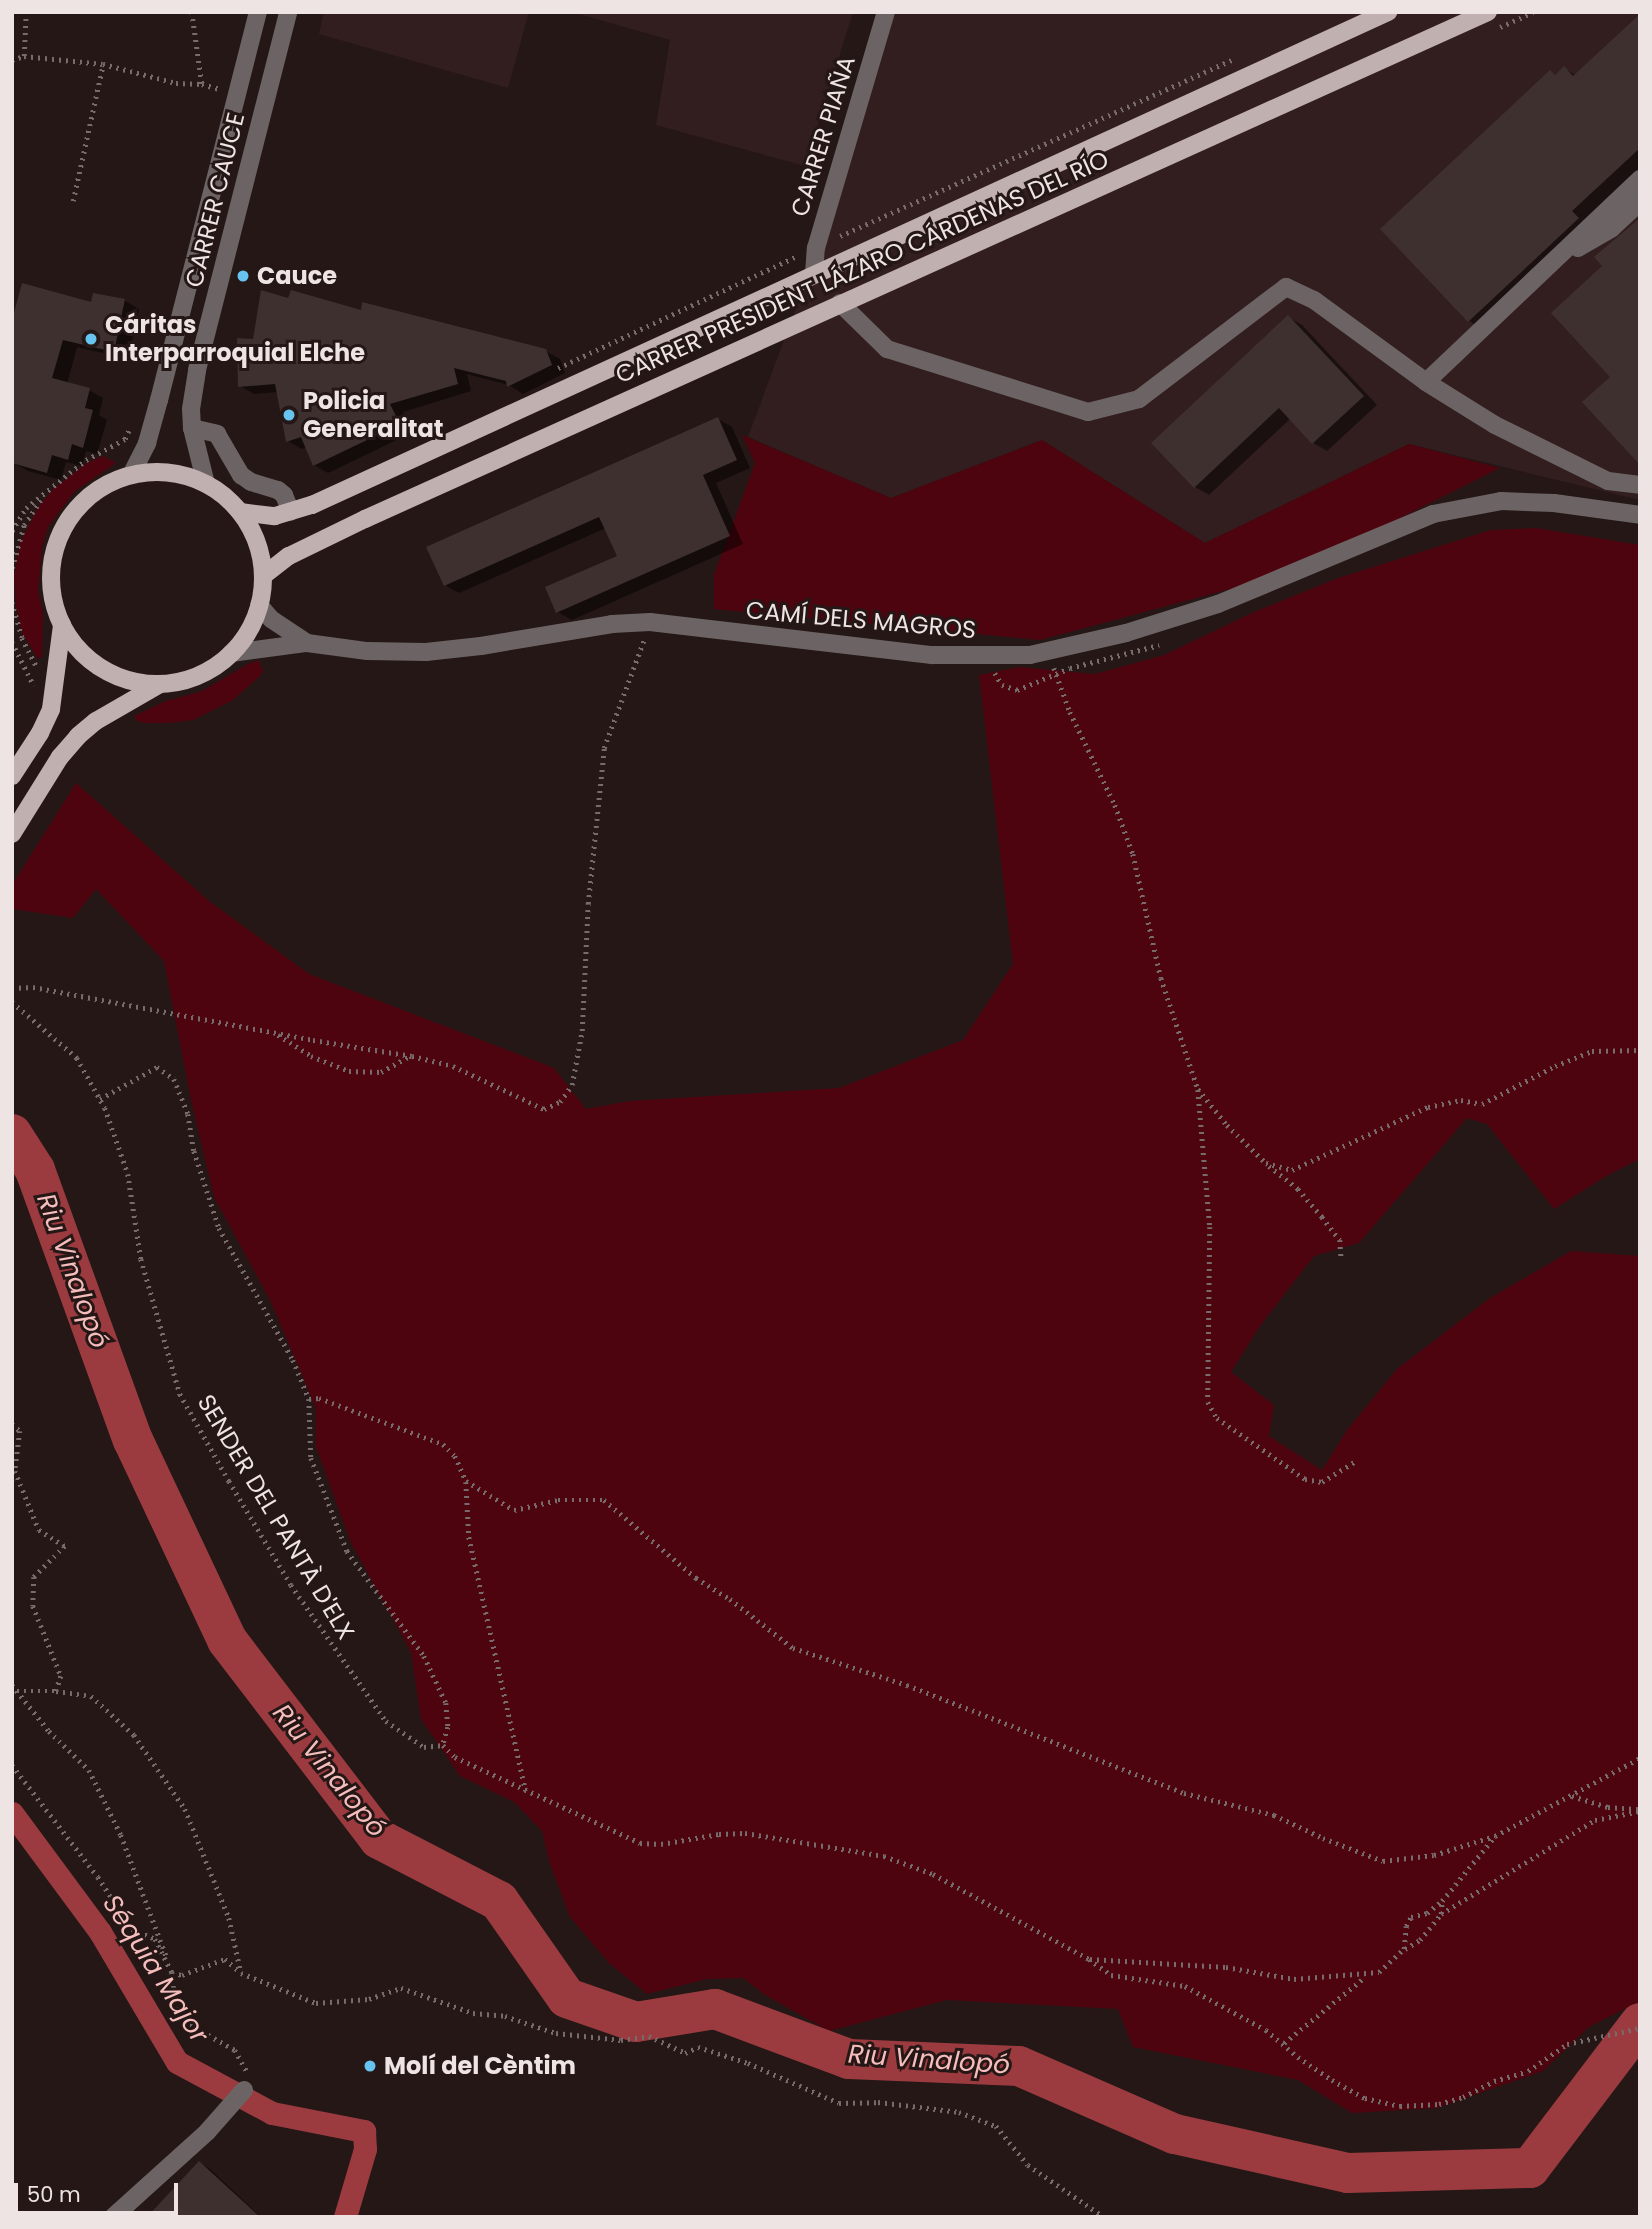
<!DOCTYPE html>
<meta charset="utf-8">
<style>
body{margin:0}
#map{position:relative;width:1652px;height:2229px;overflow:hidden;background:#241716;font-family:Poppins,sans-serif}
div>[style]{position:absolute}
.built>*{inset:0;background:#321e1e}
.green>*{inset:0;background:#4e040f}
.shadow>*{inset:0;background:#0007}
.canal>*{height:23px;margin:-11.5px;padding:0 11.5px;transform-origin:11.5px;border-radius:11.5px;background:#9b3b3f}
.river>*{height:40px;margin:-20px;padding:0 20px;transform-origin:20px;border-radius:20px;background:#9b3b3f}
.building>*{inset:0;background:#3f3030}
.path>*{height:4.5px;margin-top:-2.25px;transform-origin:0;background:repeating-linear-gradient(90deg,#776b6b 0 2px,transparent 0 7px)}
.minor>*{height:18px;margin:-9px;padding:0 9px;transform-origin:9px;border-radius:9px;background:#6c6464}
.major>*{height:18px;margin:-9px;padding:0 9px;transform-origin:9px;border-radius:9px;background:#c0b0af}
.major>.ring{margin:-9px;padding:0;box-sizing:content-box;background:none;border:18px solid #c0b0af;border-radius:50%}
.dots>*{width:19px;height:19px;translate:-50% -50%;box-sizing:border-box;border:4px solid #241716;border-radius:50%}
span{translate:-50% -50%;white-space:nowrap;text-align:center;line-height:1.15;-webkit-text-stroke:6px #241716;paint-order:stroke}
.street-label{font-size:24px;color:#eee4e4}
.poi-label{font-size:24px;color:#eee4e4;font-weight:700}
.left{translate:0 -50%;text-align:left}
.water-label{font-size:26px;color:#f5bebc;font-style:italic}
.frame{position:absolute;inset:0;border:14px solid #eee4e4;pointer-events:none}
.scale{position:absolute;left:14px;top:2183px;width:164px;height:32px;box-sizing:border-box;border:4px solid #eee4e4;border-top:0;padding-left:9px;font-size:21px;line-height:24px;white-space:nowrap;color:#eee4e4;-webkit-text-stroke:5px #241716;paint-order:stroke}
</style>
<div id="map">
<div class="built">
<div style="clip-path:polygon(324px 12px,529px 12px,508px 88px,319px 34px)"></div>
<div style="clip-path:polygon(572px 12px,853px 12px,805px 166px,656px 125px,670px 40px)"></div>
<div style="clip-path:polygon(895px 12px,1640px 12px,1640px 500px,1409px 444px,1205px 543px,1042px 440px,891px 498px,748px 437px,832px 211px)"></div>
</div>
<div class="green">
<div style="clip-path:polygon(742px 435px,891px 498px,1042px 440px,1205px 543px,1409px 444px,1500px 468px,1290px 573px,1040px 640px,714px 609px,714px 575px,755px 463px)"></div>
<div style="clip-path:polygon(103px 456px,116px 463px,74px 492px,48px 527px,42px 547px,38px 592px,43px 613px,42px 657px,38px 659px,22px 633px,16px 607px,14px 577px,19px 545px,38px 507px,54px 488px,87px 463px)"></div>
<div style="clip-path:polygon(1536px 528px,1640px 545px,1640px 1159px,1608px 1175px,1554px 1209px,1487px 1124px,1467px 1118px,1359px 1243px,1314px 1256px,1260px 1326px,1231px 1372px,1274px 1405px,1269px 1436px,1322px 1470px,1347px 1430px,1397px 1369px,1490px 1298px,1571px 1251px,1640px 1256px,1640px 2001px,1589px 2027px,1543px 2071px,1437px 2108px,1352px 2113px,1298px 2080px,1133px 2047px,1118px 2009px,947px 2000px,829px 2031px,765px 1995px,743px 1978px,707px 1979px,647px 1994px,609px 1963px,570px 1917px,550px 1864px,542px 1831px,514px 1802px,460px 1776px,421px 1719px,411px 1652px,351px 1543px,316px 1447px,316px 1408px,270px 1300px,214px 1197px,191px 1100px,164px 961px,96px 889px,73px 918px,12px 909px,12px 885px,76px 783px,209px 901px,309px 974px,554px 1068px,586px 1109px,629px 1101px,839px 1088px,963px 1040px,1013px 964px,979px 675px,1019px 667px,1095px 674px,1164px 655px,1254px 612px,1338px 578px,1491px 530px)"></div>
<div style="clip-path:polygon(259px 660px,263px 672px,259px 677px,233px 700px,193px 720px,170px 723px,146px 723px,137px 721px,134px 716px,166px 701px,202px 691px,248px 664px)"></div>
</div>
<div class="shadow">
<div style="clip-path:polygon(1640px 17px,1640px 169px,1585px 220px,1483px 329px,1469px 321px,1557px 76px,1565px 69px,1577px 76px)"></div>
<div style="clip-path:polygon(94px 295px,125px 301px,139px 309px,128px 359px,77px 347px,67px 384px,89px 390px,103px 398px,99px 415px,107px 420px,97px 454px,86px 451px,82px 466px,66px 462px,61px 480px,28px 471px,14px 463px,12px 326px,92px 304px)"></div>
<div style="clip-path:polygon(289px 300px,545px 351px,560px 359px,565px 373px,523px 394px,509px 385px,467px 374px,471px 391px,403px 412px,410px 427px,403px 431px,405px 436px,328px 473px,314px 465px,307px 447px,302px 449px,288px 441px,278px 392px,254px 394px,240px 386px,255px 340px)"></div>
<div style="clip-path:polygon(1288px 317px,1302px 325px,1377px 405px,1327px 451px,1313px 443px,1291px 418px,1209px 495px,1195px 487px)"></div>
<div style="clip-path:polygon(718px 419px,732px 427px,750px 468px,716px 483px,743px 544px,572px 620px,558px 612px,619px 556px,606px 528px,459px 593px,445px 585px)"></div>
<div style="clip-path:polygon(200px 2163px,210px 2169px,261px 2217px,149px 2217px)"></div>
</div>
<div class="canal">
<div style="left:12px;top:1813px;width:148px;rotate:53.5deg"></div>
<div style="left:100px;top:1932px;width:151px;rotate:59.4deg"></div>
<div style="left:177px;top:2062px;width:108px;rotate:28.2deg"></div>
<div style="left:272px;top:2113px;width:94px;rotate:11.1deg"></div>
<div style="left:364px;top:2131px;width:18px;rotate:87deg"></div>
<div style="left:365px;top:2149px;width:71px;rotate:106.4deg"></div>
</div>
<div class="river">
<div style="left:12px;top:1134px;width:43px;rotate:57.4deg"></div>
<div style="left:35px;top:1170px;width:287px;rotate:70.1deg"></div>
<div style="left:133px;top:1440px;width:221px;rotate:64.8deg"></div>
<div style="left:227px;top:1640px;width:250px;rotate:52.6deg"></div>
<div style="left:379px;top:1839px;width:135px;rotate:27.3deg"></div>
<div style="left:499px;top:1901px;width:118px;rotate:55deg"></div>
<div style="left:567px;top:1998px;width:73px;rotate:19.2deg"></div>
<div style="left:636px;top:2022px;width:80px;rotate:-9.3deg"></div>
<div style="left:715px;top:2009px;width:143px;rotate:20.5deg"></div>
<div style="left:849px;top:2059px;width:170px;rotate:2.4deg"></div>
<div style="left:1019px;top:2066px;width:170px;rotate:23.6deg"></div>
<div style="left:1175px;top:2134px;width:177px;rotate:12.7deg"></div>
<div style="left:1348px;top:2173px;width:182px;rotate:-1.6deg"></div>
<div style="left:1530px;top:2168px;width:182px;rotate:-52.8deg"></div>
</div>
<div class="building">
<div style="clip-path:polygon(1640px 14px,1640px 148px,1572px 211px,1579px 218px,1468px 322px,1380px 229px,1550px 70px,1555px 75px,1564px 66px,1573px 76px)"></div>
<div style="clip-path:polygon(1640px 218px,1640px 465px,1582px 402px,1610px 377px,1551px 313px,1602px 266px,1594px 257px)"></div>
<div style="clip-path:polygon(22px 283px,91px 302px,93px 293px,125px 299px,114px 352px,63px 340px,52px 378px,90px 388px,85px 408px,93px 410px,83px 448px,72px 444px,68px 460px,52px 455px,47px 473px,12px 463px,12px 320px)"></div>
<div style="clip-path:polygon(261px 290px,288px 298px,291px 290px,361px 310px,362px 302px,546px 349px,552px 365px,507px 387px,506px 381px,454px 368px,458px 384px,390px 404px,397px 418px,390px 423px,392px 428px,313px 466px,301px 437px,286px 442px,275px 384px,238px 387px,237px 338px,253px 339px)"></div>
<div style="clip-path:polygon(1288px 315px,1364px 396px,1312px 444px,1279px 408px,1194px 488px,1151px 443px)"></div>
<div style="clip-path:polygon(718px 417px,737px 460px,703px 475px,730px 536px,556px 613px,545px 587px,617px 556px,599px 517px,444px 586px,426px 547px)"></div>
<div style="clip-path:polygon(199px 2161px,260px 2217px,147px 2217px)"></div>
</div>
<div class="path">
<div style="left:192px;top:12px;width:73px;rotate:82.1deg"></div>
<div style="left:202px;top:84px;width:19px;rotate:16deg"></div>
<div style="left:1500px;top:27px;width:36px;rotate:-24deg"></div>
<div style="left:24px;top:56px;width:79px;rotate:5.8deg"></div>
<div style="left:12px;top:60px;width:13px;rotate:-18deg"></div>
<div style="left:24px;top:56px;width:44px;rotate:-87.4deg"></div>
<div style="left:73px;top:201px;width:140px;rotate:-77.6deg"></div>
<div style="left:103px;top:64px;width:75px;rotate:14.6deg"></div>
<div style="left:176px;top:83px;width:26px;rotate:2deg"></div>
<div style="left:840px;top:236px;width:432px;rotate:-24.2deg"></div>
<div style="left:558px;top:368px;width:264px;rotate:-25.1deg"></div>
<div style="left:12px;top:531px;width:27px;rotate:-59deg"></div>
<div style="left:26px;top:508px;width:77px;rotate:-38.7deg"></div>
<div style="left:86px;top:460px;width:44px;rotate:-28.3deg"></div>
<div style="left:125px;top:439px;width:10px;rotate:-66deg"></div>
<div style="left:12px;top:568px;width:45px;rotate:-74.4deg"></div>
<div style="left:24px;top:525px;width:34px;rotate:-56deg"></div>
<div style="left:12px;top:602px;width:37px;rotate:74deg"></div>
<div style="left:22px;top:638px;width:31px;rotate:63deg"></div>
<div style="left:12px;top:642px;width:49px;rotate:63.4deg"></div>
<div style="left:1054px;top:668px;width:47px;rotate:70deg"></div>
<div style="left:1070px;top:712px;width:103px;rotate:64.2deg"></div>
<div style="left:1115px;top:805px;width:52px;rotate:69.8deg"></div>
<div style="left:1133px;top:854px;width:127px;rotate:77.3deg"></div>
<div style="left:1161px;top:978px;width:117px;rotate:71.6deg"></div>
<div style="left:1198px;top:1089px;width:46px;rotate:51.1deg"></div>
<div style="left:1227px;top:1125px;width:54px;rotate:44.3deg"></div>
<div style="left:1266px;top:1163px;width:27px;rotate:15deg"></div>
<div style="left:1292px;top:1170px;width:150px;rotate:-24.9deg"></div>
<div style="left:1428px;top:1107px;width:34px;rotate:-12deg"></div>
<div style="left:1461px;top:1100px;width:21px;rotate:11deg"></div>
<div style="left:1482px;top:1104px;width:82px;rotate:-27.5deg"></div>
<div style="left:1555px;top:1066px;width:40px;rotate:-22deg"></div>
<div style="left:1592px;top:1051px;width:48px;rotate:-1.2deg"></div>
<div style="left:995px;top:673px;width:14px;rotate:60deg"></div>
<div style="left:1002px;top:685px;width:16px;rotate:18deg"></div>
<div style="left:1017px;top:690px;width:57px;rotate:-22.5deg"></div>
<div style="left:1070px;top:668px;width:92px;rotate:-14.5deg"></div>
<div style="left:12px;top:988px;width:21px;rotate:-3deg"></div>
<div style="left:33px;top:987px;width:285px;rotate:10.7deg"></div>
<div style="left:313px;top:1040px;width:100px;rotate:9.2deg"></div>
<div style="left:412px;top:1056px;width:42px;rotate:13.7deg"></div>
<div style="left:453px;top:1066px;width:101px;rotate:25.3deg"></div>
<div style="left:544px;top:1109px;width:17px;rotate:-24deg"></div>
<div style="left:560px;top:1102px;width:21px;rotate:-55deg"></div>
<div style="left:572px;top:1085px;width:55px;rotate:-79.5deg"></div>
<div style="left:582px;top:1031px;width:127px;rotate:-87.3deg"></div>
<div style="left:588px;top:904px;width:157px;rotate:-84.1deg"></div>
<div style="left:604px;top:748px;width:115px;rotate:-69.7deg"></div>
<div style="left:12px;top:1002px;width:86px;rotate:40.7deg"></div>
<div style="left:77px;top:1058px;width:57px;rotate:60.8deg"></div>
<div style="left:105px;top:1108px;width:70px;rotate:70.8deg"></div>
<div style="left:128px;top:1174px;width:86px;rotate:81.3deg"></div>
<div style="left:141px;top:1259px;width:141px;rotate:73.9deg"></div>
<div style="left:180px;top:1394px;width:100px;rotate:60.6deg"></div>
<div style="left:229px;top:1481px;width:121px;rotate:59.2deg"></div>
<div style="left:291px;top:1585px;width:166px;rotate:55.1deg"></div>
<div style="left:386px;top:1721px;width:46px;rotate:34.4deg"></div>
<div style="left:424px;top:1747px;width:19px;rotate:-6deg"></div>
<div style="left:278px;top:1035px;width:39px;rotate:32deg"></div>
<div style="left:311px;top:1056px;width:41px;rotate:21.5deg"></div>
<div style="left:349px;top:1071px;width:32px;rotate:2deg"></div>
<div style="left:381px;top:1072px;width:33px;rotate:-29deg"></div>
<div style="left:1198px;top:1090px;width:138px;rotate:85deg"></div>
<div style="left:1210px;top:1227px;width:175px;rotate:90.7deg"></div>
<div style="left:1208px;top:1402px;width:18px;rotate:61deg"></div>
<div style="left:1217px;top:1418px;width:107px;rotate:34.7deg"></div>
<div style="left:1305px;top:1479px;width:17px;rotate:10deg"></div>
<div style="left:1322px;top:1482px;width:40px;rotate:-32deg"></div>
<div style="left:100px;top:1099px;width:65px;rotate:-29.3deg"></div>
<div style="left:157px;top:1067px;width:21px;rotate:35deg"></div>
<div style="left:174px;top:1079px;width:38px;rotate:68deg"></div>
<div style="left:188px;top:1114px;width:37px;rotate:81deg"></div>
<div style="left:194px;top:1151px;width:81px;rotate:72deg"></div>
<div style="left:219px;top:1228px;width:151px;rotate:60.7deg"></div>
<div style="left:293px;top:1360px;width:42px;rotate:67.7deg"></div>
<div style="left:309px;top:1399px;width:59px;rotate:88.1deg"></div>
<div style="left:311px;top:1458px;width:100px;rotate:68.8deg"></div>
<div style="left:347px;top:1551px;width:130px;rotate:53.7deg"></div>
<div style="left:424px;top:1656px;width:52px;rotate:64.9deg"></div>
<div style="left:446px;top:1703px;width:24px;rotate:85deg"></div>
<div style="left:448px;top:1727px;width:19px;rotate:106deg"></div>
<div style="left:1269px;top:1166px;width:37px;rotate:38deg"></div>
<div style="left:1298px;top:1189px;width:37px;rotate:49deg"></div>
<div style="left:1322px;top:1217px;width:29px;rotate:52deg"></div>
<div style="left:1340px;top:1240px;width:16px;rotate:86deg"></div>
<div style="left:309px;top:1399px;width:10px;rotate:-6deg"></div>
<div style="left:319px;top:1398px;width:132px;rotate:20.4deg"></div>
<div style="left:443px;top:1444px;width:17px;rotate:45deg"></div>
<div style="left:455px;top:1456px;width:27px;rotate:66deg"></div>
<div style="left:466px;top:1481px;width:56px;rotate:31.1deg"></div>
<div style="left:514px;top:1510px;width:45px;rotate:-12.8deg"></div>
<div style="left:558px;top:1500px;width:46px"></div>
<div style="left:604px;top:1500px;width:121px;rotate:40.3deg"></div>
<div style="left:696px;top:1578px;width:40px;rotate:32deg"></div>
<div style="left:730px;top:1599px;width:80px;rotate:37.9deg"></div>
<div style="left:793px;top:1648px;width:120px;rotate:18deg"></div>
<div style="left:907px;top:1685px;width:297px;rotate:21.3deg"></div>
<div style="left:1184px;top:1793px;width:93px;rotate:13.7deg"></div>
<div style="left:1274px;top:1815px;width:54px;rotate:25.1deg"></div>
<div style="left:1323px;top:1838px;width:64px;rotate:21deg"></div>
<div style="left:1383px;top:1861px;width:51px;rotate:-6.7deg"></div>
<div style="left:1434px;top:1855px;width:64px;rotate:-17.3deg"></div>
<div style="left:1495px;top:1836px;width:165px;rotate:-28.3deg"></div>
<div style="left:12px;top:1424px;width:11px;rotate:41deg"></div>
<div style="left:20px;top:1431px;width:40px;rotate:97.1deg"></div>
<div style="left:15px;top:1471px;width:64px;rotate:67.9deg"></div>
<div style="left:39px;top:1530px;width:31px;rotate:32deg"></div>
<div style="left:65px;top:1546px;width:44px;rotate:135deg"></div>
<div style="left:34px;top:1577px;width:29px;rotate:92deg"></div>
<div style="left:33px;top:1606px;width:75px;rotate:68.2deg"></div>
<div style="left:61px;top:1676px;width:16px;rotate:108deg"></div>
<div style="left:466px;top:1482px;width:55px;rotate:86.9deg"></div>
<div style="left:469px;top:1537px;width:260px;rotate:77.4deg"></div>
<div style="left:12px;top:1685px;width:59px;rotate:51.2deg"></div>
<div style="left:49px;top:1731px;width:56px;rotate:44.3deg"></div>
<div style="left:89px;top:1770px;width:72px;rotate:63.8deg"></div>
<div style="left:121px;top:1835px;width:131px;rotate:69.5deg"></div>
<div style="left:17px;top:1691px;width:39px"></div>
<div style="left:56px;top:1691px;width:35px;rotate:8deg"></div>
<div style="left:91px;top:1696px;width:58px;rotate:42.2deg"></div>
<div style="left:134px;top:1735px;width:90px;rotate:55.4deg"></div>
<div style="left:185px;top:1809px;width:118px;rotate:68deg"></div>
<div style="left:229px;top:1918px;width:55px;rotate:77.5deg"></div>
<div style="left:443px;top:1745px;width:17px;rotate:45deg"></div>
<div style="left:455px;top:1757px;width:204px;rotate:24.9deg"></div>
<div style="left:640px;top:1843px;width:21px;rotate:3deg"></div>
<div style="left:661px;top:1844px;width:59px;rotate:-9.8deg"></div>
<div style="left:719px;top:1834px;width:26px;rotate:-2deg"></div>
<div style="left:745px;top:1833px;width:141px;rotate:9.4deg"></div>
<div style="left:884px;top:1856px;width:52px;rotate:20.2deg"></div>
<div style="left:933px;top:1874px;width:178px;rotate:28.6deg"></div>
<div style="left:1089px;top:1959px;width:27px;rotate:36deg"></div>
<div style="left:1111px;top:1975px;width:75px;rotate:8.5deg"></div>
<div style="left:1185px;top:1986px;width:92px;rotate:28.5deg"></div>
<div style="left:1266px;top:2030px;width:42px;rotate:40.2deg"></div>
<div style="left:1298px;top:2057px;width:41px;rotate:34.1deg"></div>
<div style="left:1332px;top:2080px;width:38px;rotate:29deg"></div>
<div style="left:1365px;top:2098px;width:36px;rotate:13deg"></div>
<div style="left:1400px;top:2106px;width:39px;rotate:-3deg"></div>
<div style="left:1439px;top:2104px;width:25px;rotate:-16deg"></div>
<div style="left:1463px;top:2097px;width:35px;rotate:-27deg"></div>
<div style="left:1494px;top:2081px;width:35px;rotate:-16deg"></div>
<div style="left:1528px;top:2071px;width:47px;rotate:-34.7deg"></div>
<div style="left:1567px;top:2044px;width:75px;rotate:-12.4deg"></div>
<div style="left:12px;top:1765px;width:141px;rotate:52.5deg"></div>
<div style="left:98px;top:1877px;width:62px;rotate:56.8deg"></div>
<div style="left:132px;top:1929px;width:25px;rotate:23deg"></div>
<div style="left:155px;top:1939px;width:38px;rotate:63deg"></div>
<div style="left:172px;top:1973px;width:10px;rotate:11deg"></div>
<div style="left:182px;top:1975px;width:46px;rotate:-20.4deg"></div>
<div style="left:225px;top:1959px;width:21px;rotate:41deg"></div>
<div style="left:241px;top:1973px;width:81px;rotate:21.8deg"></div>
<div style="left:316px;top:2003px;width:53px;rotate:-4.3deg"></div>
<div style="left:369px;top:1999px;width:34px;rotate:-19deg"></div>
<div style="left:401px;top:1988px;width:76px;rotate:19.1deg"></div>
<div style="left:473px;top:2013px;width:32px;rotate:5deg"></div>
<div style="left:505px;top:2016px;width:54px;rotate:18.4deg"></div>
<div style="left:556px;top:2033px;width:65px;rotate:6.1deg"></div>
<div style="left:621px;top:2040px;width:28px;rotate:-8deg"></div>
<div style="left:649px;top:2036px;width:40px;rotate:25deg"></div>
<div style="left:685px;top:2053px;width:14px;rotate:-25deg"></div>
<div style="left:698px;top:2047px;width:52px;rotate:17.7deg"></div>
<div style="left:748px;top:2063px;width:99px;rotate:23.7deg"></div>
<div style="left:839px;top:2103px;width:39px;rotate:-1deg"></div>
<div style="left:878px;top:2102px;width:82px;rotate:7deg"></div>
<div style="left:959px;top:2112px;width:40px;rotate:21deg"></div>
<div style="left:996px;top:2126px;width:50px;rotate:50.6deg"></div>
<div style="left:1028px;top:2165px;width:92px;rotate:34.4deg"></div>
<div style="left:1572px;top:1796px;width:38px;rotate:17deg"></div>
<div style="left:1608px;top:1807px;width:31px;rotate:4deg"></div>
<div style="left:1441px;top:1914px;width:180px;rotate:-31.4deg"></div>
<div style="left:1595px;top:1820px;width:46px;rotate:-11.3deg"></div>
<div style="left:1405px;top:1949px;width:17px;rotate:-31deg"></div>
<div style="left:1420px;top:1940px;width:33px;rotate:-51deg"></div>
<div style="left:1441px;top:1914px;width:13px;rotate:-86deg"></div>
<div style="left:1090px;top:1959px;width:136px;rotate:3.4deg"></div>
<div style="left:1226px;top:1967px;width:69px;rotate:10deg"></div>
<div style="left:1294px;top:1979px;width:85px;rotate:-4.7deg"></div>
<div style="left:1379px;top:1972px;width:34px;rotate:-43deg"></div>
<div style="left:1404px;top:1949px;width:23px;rotate:-85deg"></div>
<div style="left:1406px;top:1926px;width:10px;rotate:-61deg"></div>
<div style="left:1411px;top:1917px;width:16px;rotate:-14deg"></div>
<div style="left:1427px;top:1913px;width:19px;rotate:-39deg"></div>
<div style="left:1442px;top:1901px;width:84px;rotate:-50.8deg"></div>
<div style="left:172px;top:1972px;width:37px;rotate:84deg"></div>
<div style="left:176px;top:2009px;width:28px;rotate:44deg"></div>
<div style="left:196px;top:2028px;width:45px;rotate:29.4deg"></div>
<div style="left:235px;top:2050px;width:25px;rotate:61deg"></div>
<div style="left:1284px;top:2043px;width:104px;rotate:-39.2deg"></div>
</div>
<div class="minor">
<div style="left:1578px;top:248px;width:39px;rotate:-30deg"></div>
<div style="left:1612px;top:228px;width:38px;rotate:-43deg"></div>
<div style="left:814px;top:274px;width:26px;rotate:-86deg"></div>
<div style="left:816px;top:248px;width:246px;rotate:-73.5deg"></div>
<div style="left:840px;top:303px;width:66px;rotate:44.4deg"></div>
<div style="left:887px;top:349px;width:211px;rotate:17.4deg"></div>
<div style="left:1088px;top:412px;width:53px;rotate:-14.3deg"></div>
<div style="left:1139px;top:399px;width:185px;rotate:-37.3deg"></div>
<div style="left:1286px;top:287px;width:31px;rotate:25deg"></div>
<div style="left:1314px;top:300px;width:139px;rotate:36.2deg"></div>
<div style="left:1426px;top:382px;width:81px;rotate:31.9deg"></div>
<div style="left:1495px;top:425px;width:126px;rotate:26.4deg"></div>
<div style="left:1608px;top:481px;width:32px;rotate:7deg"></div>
<div style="left:1426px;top:382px;width:295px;rotate:-43.5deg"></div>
<div style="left:192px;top:428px;width:26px;rotate:13deg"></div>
<div style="left:217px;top:434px;width:48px;rotate:59.7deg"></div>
<div style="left:241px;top:475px;width:12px;rotate:35deg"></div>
<div style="left:251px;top:482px;width:28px;rotate:17deg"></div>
<div style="left:278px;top:490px;width:8px;rotate:40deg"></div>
<div style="left:284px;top:495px;width:18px;rotate:68deg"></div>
<div style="left:131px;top:475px;width:36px;rotate:-63deg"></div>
<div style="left:147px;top:443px;width:45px;rotate:-74.4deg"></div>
<div style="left:159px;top:400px;width:400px;rotate:-75.7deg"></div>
<div style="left:206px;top:484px;width:58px;rotate:-104deg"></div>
<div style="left:192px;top:428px;width:19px;rotate:-93deg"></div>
<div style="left:191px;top:409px;width:39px;rotate:-81deg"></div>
<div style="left:197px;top:370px;width:369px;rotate:-75.7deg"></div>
<div style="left:259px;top:605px;width:18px;rotate:49deg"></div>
<div style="left:271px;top:619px;width:43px;rotate:33.7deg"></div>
<div style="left:231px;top:653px;width:77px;rotate:-7.5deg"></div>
<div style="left:307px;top:643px;width:61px;rotate:7.6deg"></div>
<div style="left:367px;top:651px;width:59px;rotate:1deg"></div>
<div style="left:426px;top:652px;width:55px;rotate:-6.2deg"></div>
<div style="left:481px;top:646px;width:133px;rotate:-9.5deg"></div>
<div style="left:612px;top:624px;width:38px;rotate:-3deg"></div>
<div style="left:650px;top:622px;width:284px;rotate:6.7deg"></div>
<div style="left:932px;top:655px;width:98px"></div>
<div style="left:1030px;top:655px;width:98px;rotate:-12.9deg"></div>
<div style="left:1126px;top:633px;width:96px;rotate:-17.5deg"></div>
<div style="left:1218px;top:604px;width:233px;rotate:-22.7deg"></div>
<div style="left:1433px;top:514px;width:69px;rotate:-10.8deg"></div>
<div style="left:1501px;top:501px;width:53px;rotate:2.2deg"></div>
<div style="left:1554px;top:503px;width:87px;rotate:7.9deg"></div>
<div style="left:113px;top:2217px;width:127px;rotate:-42.1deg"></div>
<div style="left:207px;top:2132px;width:56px;rotate:-48.6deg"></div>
</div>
<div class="major">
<div class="ring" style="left:51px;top:472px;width:194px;height:194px"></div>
<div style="left:240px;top:512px;width:35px;rotate:7deg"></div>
<div style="left:275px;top:516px;width:39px;rotate:-17deg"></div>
<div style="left:312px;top:505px;width:1184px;rotate:-24.62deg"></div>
<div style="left:263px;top:576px;width:33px;rotate:-38deg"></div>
<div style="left:289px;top:556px;width:85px;rotate:-26deg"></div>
<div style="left:365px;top:519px;width:1232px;rotate:-24.3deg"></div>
<div style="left:12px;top:776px;width:51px;rotate:-56.9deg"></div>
<div style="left:40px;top:733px;width:26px;rotate:-65deg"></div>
<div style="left:51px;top:709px;width:85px;rotate:-82.5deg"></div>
<div style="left:12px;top:834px;width:91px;rotate:-58.1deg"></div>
<div style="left:60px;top:757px;width:28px;rotate:-49deg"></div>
<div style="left:78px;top:736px;width:23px;rotate:-40deg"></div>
<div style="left:96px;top:721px;width:74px;rotate:-30deg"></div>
</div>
<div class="dots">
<div style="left:243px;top:276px;background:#67c4f0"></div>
<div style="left:91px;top:339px;background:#67c4f0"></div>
<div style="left:289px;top:415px;background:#67c4f0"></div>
<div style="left:370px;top:2066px;background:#67c4f0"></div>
</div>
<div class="street-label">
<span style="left:823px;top:136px;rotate:-73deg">CARRER PIAÑA</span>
<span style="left:215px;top:200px;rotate:-76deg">CARRER CAUCE</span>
<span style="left:862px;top:267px;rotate:-24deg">CARRER PRESIDENT LÁZARO CÁRDENAS DEL RÍO</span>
<span style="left:861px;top:620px;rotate:5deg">CAMÍ DELS MAGROS</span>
<span style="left:276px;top:1517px;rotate:59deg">SENDER DEL PANTÀ D'ELX</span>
</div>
<div class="poi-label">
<span class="left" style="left:257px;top:276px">Cauce</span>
<span class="left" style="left:105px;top:339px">Cáritas<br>Interparroquial Elche</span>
<span class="left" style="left:303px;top:415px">Policia<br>Generalitat</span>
<span class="left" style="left:384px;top:2066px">Molí del Cèntim</span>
</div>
<div class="water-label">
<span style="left:72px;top:1271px;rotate:70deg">Riu Vinalopó</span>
<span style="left:329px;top:1771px;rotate:51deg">Riu Vinalopó</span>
<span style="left:155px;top:1969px;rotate:57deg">Séquia Major</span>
<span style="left:929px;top:2060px;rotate:4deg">Riu Vinalopó</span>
</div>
<div class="frame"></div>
<div class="scale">50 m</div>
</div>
